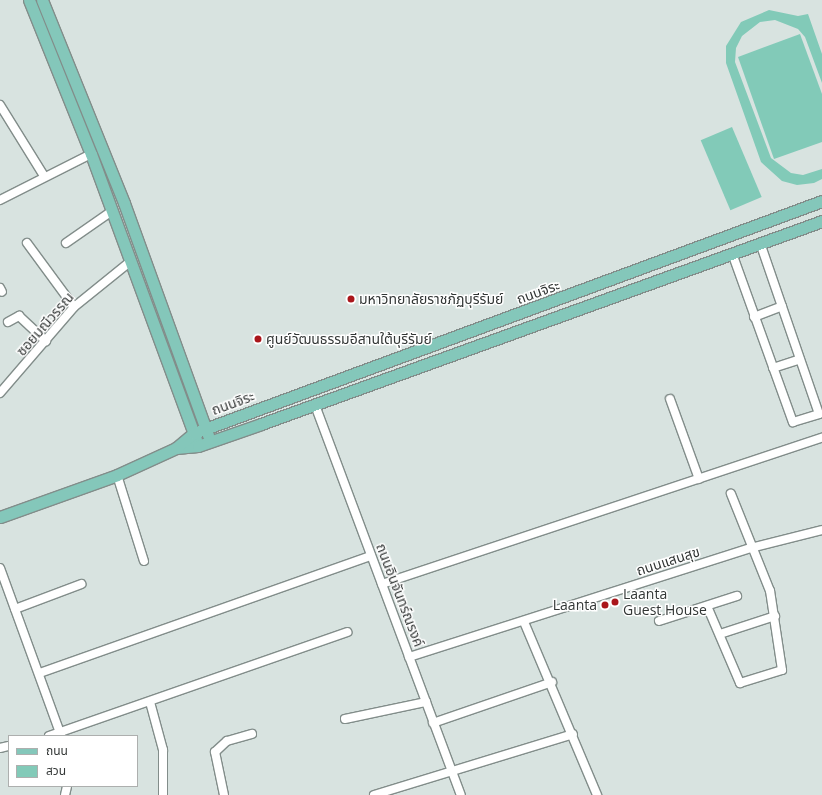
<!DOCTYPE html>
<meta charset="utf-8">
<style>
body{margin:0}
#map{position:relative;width:822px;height:795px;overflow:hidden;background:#d8e3e0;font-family:"Open Sans","Noto Sans Thai",sans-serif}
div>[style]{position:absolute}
.green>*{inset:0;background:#82cab8;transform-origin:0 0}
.roads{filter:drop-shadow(1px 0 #828d8a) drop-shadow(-1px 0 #828d8a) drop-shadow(0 1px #828d8a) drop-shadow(0 -1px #828d8a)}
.minor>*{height:8px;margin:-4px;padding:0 4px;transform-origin:4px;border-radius:4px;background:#fff}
.major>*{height:11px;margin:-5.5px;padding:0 5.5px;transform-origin:5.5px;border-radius:5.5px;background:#84c7ba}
.dots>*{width:11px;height:11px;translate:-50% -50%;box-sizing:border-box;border:2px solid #fff;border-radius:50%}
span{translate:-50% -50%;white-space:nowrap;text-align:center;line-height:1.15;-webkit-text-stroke:3px #fff;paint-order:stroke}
.street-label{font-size:14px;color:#323635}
.poi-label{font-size:14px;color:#323635}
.left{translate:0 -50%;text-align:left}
.right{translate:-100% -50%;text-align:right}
.legend{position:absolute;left:8px;top:735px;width:130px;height:52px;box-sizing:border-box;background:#fff;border:1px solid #adafae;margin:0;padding:5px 7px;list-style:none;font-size:12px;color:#323635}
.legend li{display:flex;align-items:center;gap:8px;height:20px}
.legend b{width:20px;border:1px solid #adafae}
</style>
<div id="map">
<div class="green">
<div style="clip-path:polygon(769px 10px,798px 16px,808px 14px,822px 54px,822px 83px,805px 37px,798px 29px,775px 20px,760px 22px,742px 36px,736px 48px,735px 62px,771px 158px,791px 173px,803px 175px,822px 169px,822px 179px,814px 183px,797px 185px,782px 181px,761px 162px,726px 63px,726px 46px,741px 22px)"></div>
<div style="clip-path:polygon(800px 34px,822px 94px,822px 142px,774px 159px,738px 57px)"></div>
<div style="left:732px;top:127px;width:76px;height:34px;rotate:67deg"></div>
</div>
<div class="roads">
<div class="minor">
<div style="left:0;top:105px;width:84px;rotate:58.2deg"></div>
<div style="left:0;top:200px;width:102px;rotate:-26.8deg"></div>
<div style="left:27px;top:243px;width:79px;rotate:53.7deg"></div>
<div style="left:66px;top:243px;width:56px;rotate:-34.8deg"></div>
<div style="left:732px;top:253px;width:180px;rotate:70.2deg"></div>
<div style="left:793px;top:422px;width:27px;rotate:-17deg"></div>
<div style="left:819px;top:414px;width:181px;rotate:-109deg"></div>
<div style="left:0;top:288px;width:4px;rotate:63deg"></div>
<div style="left:754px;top:317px;width:30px;rotate:-21deg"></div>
<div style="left:8px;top:322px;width:13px;rotate:-29deg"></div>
<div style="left:19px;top:316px;width:37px;rotate:43deg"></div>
<div style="left:773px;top:368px;width:28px;rotate:-18deg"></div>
<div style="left:0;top:393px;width:113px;rotate:-49.3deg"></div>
<div style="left:74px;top:307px;width:73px;rotate:-38.9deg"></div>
<div style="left:670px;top:399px;width:85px;rotate:70.1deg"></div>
<div style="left:315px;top:405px;width:416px;rotate:69.5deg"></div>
<div style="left:117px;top:475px;width:90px;rotate:72.6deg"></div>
<div style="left:0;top:568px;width:179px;rotate:70deg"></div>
<div style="left:382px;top:584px;width:464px;rotate:-18.4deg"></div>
<div style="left:707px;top:606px;width:84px;rotate:66.8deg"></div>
<div style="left:740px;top:683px;width:44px;rotate:-17.2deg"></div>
<div style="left:782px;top:670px;width:80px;rotate:-98.6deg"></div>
<div style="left:770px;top:591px;width:105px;rotate:-111.9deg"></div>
<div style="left:15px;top:609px;width:71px;rotate:-20.7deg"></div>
<div style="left:659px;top:621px;width:82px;rotate:-17.8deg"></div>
<div style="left:524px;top:622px;width:188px;rotate:67.1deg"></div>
<div style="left:720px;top:634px;width:58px;rotate:-18.1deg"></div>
<div style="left:409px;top:657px;width:359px;rotate:-17.7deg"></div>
<div style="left:751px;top:548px;width:73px;rotate:-14.2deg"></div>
<div style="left:40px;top:673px;width:351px;rotate:-19.5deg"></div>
<div style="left:150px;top:702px;width:50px;rotate:74.8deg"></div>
<div style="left:163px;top:750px;width:45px;rotate:90deg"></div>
<div style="left:345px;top:719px;width:83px;rotate:-11.9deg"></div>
<div style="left:433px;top:723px;width:126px;rotate:-19deg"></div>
<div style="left:49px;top:736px;width:316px;rotate:-19.2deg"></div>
<div style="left:0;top:748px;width:9px;rotate:-13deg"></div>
<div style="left:65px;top:795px;width:9px;rotate:-77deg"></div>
<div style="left:224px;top:795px;width:44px;rotate:-101.8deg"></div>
<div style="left:215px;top:752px;width:16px;rotate:-43deg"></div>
<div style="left:227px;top:741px;width:26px;rotate:-16deg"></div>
<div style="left:374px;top:795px;width:208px;rotate:-17deg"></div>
</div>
<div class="major">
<div style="left:29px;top:0;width:166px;rotate:68.1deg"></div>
<div style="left:91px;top:154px;width:304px;rotate:69.8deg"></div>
<div style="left:42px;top:0;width:219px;rotate:68deg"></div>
<div style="left:124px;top:203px;width:247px;rotate:70.1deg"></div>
<div style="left:176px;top:448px;width:22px;rotate:-5deg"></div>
<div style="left:198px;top:446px;width:67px;rotate:-19.2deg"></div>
<div style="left:261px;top:424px;width:597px;rotate:-19.89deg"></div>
<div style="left:0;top:517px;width:124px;rotate:-19.7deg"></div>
<div style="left:117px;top:475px;width:65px;rotate:-24.6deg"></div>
<div style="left:176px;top:448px;width:23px;rotate:-40deg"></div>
<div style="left:194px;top:433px;width:669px;rotate:-20.28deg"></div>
</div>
</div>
<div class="dots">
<div style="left:351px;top:299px;background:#aa161b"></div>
<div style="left:258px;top:339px;background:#aa161b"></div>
<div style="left:615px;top:602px;background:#aa161b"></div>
<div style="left:605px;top:605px;background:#aa161b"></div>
</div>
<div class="street-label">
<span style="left:538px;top:292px;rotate:-20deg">ถนนจิระ</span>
<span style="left:45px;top:324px;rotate:-49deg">ซอยมณีวรรณ</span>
<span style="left:233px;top:403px;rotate:-20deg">ถนนจิระ</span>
<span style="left:668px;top:561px;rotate:-18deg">ถนนแสนสุข</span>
<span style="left:400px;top:595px;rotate:69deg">ถนนอินจันทร์ณรงค์</span>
</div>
<div class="poi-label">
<span class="left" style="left:359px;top:299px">มหาวิทยาลัยราชภัฏบุรีรัมย์</span>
<span class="left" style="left:266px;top:339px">ศูนย์วัฒนธรรมอีสานใต้บุรีรัมย์</span>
<span class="left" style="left:623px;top:602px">Laanta<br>Guest House</span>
<span class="right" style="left:597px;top:605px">Laanta</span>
</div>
<ul class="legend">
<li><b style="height:5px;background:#84c7ba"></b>ถนน</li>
<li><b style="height:11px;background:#82cab8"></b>สวน</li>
</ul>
</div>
